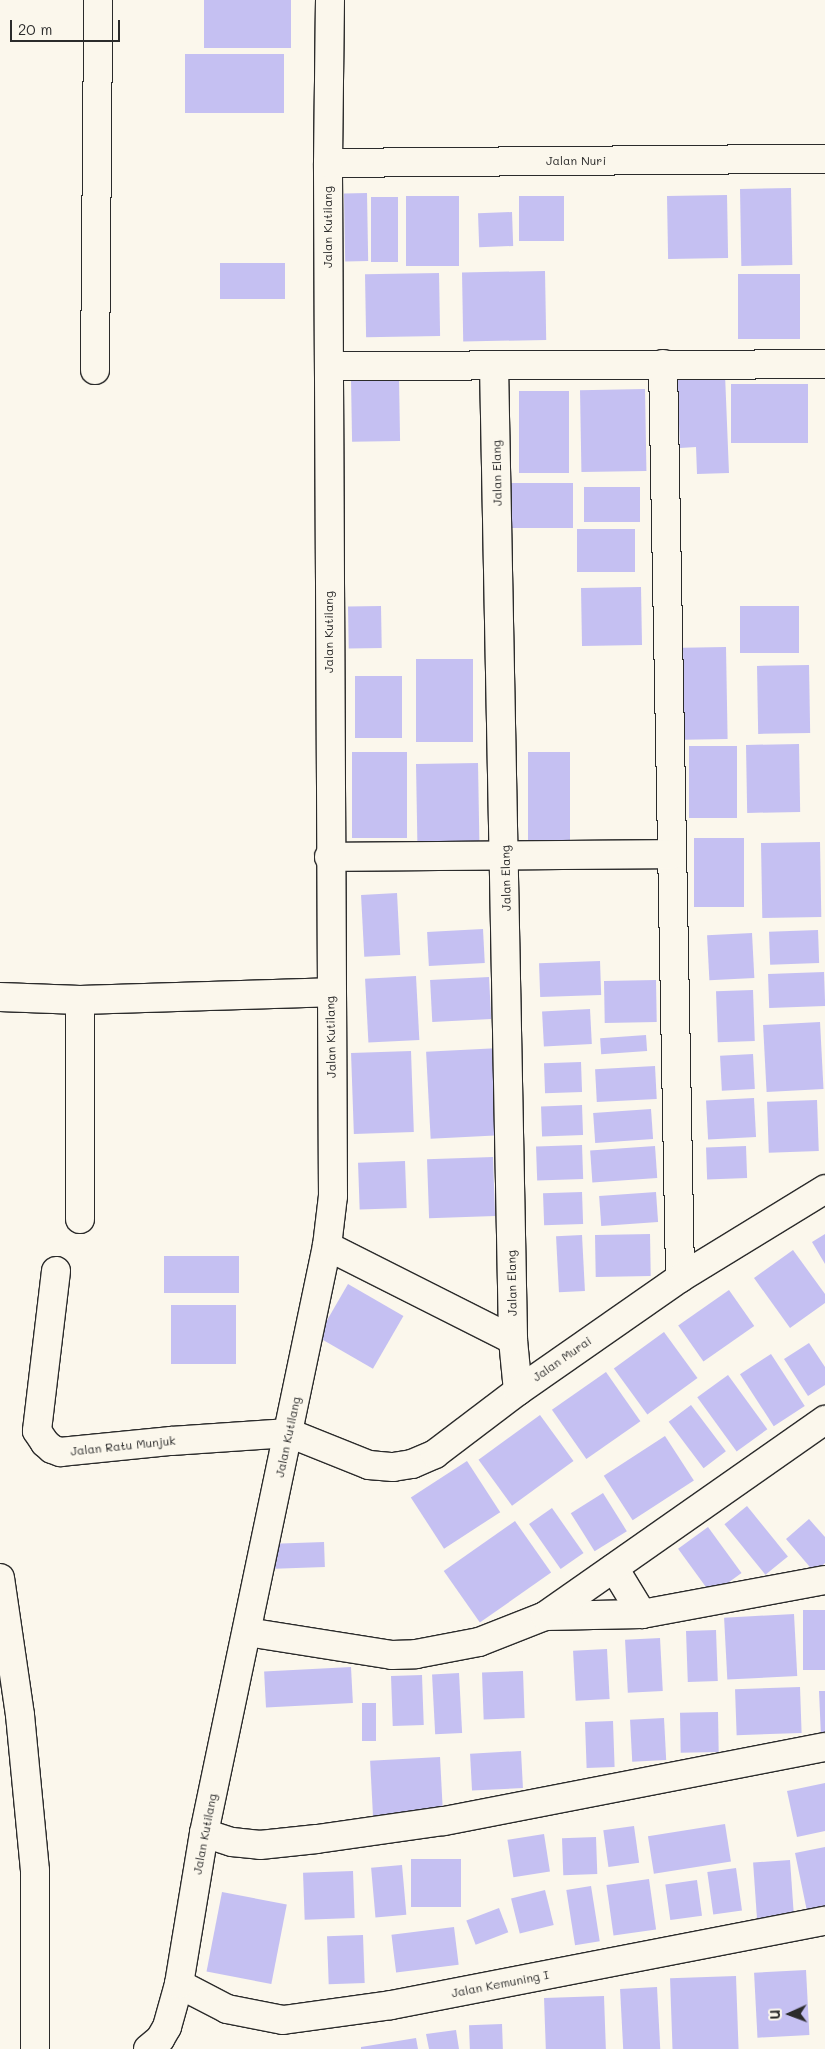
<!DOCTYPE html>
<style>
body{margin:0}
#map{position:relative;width:825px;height:2049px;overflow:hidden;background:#fbf7ec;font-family:Mali,sans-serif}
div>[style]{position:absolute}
.building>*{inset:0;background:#c5c0f2;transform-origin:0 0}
.roads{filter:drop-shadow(1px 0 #2b2b2b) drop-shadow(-1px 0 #2b2b2b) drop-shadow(0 1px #2b2b2b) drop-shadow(0 -1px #2b2b2b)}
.minor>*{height:28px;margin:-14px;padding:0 14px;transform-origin:14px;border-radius:14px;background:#fbf7ec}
span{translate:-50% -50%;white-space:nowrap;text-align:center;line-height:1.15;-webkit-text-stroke:5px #fbf7ec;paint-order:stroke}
.street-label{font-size:12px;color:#2b2b2b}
.north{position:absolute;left:765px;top:1989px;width:50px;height:50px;-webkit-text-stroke:4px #fbf7ec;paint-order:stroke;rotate:268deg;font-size:14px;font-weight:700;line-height:20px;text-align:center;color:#2b2b2b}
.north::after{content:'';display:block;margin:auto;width:18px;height:22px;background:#2b2b2b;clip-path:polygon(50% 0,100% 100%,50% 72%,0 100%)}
.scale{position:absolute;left:10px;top:20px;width:110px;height:22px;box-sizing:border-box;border:2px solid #2b2b2b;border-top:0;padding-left:6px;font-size:15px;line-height:18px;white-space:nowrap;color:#2b2b2b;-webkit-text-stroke:4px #fbf7ec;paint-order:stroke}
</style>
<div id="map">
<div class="building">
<div style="left:204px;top:0;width:87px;height:48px"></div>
<div style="left:284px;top:54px;width:59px;height:99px;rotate:90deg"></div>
<div style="left:791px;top:188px;width:77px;height:51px;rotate:89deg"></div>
<div style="left:367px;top:193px;width:68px;height:23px;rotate:89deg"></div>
<div style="left:727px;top:195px;width:63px;height:60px;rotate:89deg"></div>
<div style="left:406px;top:196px;width:53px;height:70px"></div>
<div style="left:519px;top:196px;width:45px;height:45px"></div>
<div style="left:371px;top:197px;width:27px;height:65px"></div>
<div style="left:512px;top:212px;width:34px;height:34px;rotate:88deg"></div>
<div style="left:220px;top:263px;width:65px;height:36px"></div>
<div style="left:545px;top:271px;width:69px;height:83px;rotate:89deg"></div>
<div style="left:439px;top:273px;width:63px;height:74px;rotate:89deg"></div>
<div style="left:738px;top:274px;width:62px;height:65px"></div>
<div style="clip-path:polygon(725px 374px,729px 473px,697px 474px,696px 447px,680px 448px,677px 375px)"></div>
<div style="left:399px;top:379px;width:62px;height:48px;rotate:89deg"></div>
<div style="left:808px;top:384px;width:59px;height:77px;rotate:90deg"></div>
<div style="left:645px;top:389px;width:82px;height:65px;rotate:89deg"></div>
<div style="left:519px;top:391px;width:50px;height:82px"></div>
<div style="left:509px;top:483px;width:64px;height:45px"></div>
<div style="left:584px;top:487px;width:56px;height:35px"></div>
<div style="left:635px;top:529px;width:43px;height:58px;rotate:90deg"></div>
<div style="left:641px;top:587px;width:58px;height:60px;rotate:89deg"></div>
<div style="left:381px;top:606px;width:42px;height:33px;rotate:89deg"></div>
<div style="left:740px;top:606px;width:59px;height:47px"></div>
<div style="left:726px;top:647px;width:92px;height:43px;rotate:89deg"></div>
<div style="left:416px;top:659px;width:57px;height:83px"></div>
<div style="left:809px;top:665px;width:68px;height:52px;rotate:89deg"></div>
<div style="left:402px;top:676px;width:62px;height:47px;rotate:90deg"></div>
<div style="left:799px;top:744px;width:68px;height:53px;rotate:89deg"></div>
<div style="left:737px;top:746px;width:72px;height:48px;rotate:90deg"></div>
<div style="left:352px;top:752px;width:55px;height:86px"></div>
<div style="left:528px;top:752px;width:42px;height:90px"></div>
<div style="left:478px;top:763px;width:80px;height:62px;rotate:89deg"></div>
<div style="left:694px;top:838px;width:50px;height:69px"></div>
<div style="left:820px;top:842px;width:75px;height:59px;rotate:89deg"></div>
<div style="left:397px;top:893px;width:62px;height:36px;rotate:87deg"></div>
<div style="left:483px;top:929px;width:34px;height:56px;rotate:87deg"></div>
<div style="left:818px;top:930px;width:33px;height:49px;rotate:88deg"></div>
<div style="left:752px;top:933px;width:45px;height:45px;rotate:87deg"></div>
<div style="left:600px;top:961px;width:34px;height:61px;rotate:88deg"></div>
<div style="left:824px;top:972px;width:34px;height:56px;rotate:88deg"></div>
<div style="left:416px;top:976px;width:64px;height:51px;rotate:87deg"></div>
<div style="left:489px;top:977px;width:42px;height:59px;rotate:87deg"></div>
<div style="left:656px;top:980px;width:42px;height:52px;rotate:89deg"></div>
<div style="left:753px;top:990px;width:51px;height:37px;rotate:88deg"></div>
<div style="left:590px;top:1009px;width:35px;height:48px;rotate:87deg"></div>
<div style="left:820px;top:1022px;width:67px;height:57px;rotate:87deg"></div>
<div style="left:646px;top:1035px;width:16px;height:46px;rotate:86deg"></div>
<div style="left:500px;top:1048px;width:87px;height:74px;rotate:87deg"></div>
<div style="left:411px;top:1051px;width:81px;height:60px;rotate:88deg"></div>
<div style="left:753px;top:1054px;width:35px;height:33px;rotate:87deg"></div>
<div style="left:581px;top:1062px;width:30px;height:37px;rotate:88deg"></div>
<div style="left:655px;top:1066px;width:33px;height:60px;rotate:87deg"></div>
<div style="left:754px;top:1098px;width:39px;height:48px;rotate:87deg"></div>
<div style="left:817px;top:1100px;width:51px;height:50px;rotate:88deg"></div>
<div style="left:582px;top:1105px;width:30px;height:41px;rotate:88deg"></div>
<div style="left:651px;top:1109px;width:30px;height:58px;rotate:86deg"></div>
<div style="left:582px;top:1145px;width:34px;height:46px;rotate:88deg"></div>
<div style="left:655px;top:1146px;width:32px;height:65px;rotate:86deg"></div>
<div style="left:746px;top:1146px;width:32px;height:40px;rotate:88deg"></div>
<div style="left:493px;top:1157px;width:59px;height:66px;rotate:88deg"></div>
<div style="left:405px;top:1161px;width:47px;height:47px;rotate:88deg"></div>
<div style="left:582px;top:1192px;width:32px;height:39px;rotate:88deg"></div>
<div style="left:656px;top:1192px;width:30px;height:57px;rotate:86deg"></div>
<div style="left:650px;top:1234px;width:42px;height:55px;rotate:89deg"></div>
<div style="clip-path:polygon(825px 1234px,825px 1264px,812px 1242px)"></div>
<div style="left:582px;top:1235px;width:56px;height:26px;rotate:87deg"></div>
<div style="clip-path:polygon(793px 1250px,825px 1294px,825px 1303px,790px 1328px,754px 1278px)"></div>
<div style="left:164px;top:1256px;width:75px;height:37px"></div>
<div style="left:348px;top:1284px;width:64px;height:61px;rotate:30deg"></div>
<div style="left:729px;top:1290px;width:44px;height:62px;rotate:55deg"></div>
<div style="left:236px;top:1305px;width:59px;height:65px;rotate:90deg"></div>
<div style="left:664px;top:1332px;width:57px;height:62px;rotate:54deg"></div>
<div style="clip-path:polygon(809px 1343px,825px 1367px,825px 1385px,808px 1396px,784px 1359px)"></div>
<div style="left:771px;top:1354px;width:62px;height:37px;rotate:57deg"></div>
<div style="left:606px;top:1372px;width:60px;height:66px;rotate:55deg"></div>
<div style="left:728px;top:1375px;width:67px;height:38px;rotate:54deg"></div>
<div style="left:691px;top:1405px;width:58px;height:28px;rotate:53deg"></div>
<div style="left:540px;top:1415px;width:57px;height:76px;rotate:54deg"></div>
<div style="left:665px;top:1436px;width:53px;height:73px;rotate:57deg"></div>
<div style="left:467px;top:1461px;width:61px;height:67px;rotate:57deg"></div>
<div style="left:603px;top:1493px;width:45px;height:38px;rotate:58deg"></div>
<div style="left:747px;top:1506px;width:65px;height:29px;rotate:51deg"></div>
<div style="left:552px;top:1508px;width:55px;height:28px;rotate:55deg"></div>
<div style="clip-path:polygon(809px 1519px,825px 1537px,825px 1563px,815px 1573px,786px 1539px)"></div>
<div style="left:515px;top:1521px;width:63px;height:87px;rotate:55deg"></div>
<div style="left:708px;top:1527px;width:57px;height:37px;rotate:54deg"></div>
<div style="left:324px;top:1542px;width:25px;height:50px;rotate:88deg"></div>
<div style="left:825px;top:1610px;width:60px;height:22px;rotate:90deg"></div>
<div style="left:794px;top:1614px;width:62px;height:70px;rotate:87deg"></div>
<div style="left:716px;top:1630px;width:51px;height:30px;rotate:88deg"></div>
<div style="left:660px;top:1638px;width:53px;height:35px;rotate:87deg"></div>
<div style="left:607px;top:1649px;width:50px;height:34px;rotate:87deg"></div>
<div style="left:351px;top:1667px;width:36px;height:87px;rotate:87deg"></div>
<div style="left:523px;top:1671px;width:47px;height:41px;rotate:88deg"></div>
<div style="left:459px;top:1673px;width:60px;height:27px;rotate:87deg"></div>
<div style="left:422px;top:1675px;width:50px;height:31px;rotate:88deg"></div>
<div style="left:800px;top:1687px;width:46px;height:65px;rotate:88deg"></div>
<div style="clip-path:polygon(819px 1691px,825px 1691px,825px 1737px,821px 1737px)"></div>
<div style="left:362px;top:1703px;width:14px;height:38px"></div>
<div style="left:718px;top:1712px;width:40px;height:38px;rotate:89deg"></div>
<div style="left:664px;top:1718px;width:42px;height:34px;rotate:87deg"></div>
<div style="left:613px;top:1721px;width:46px;height:28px;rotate:88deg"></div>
<div style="left:521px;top:1751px;width:37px;height:51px;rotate:87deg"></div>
<div style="left:440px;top:1757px;width:58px;height:70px;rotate:87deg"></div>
<div style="clip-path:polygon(825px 1783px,825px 1831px,797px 1837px,787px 1791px)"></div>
<div style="left:725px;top:1824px;width:38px;height:78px;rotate:81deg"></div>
<div style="left:634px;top:1826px;width:37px;height:31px;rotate:82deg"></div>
<div style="left:544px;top:1834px;width:38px;height:37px;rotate:81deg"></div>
<div style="left:596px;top:1837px;width:37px;height:34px;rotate:88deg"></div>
<div style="clip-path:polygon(825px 1847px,825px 1913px,808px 1916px,795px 1853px)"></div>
<div style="left:461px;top:1859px;width:48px;height:50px;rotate:90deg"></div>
<div style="left:790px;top:1860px;width:58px;height:37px;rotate:86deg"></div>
<div style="left:402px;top:1865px;width:50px;height:31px;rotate:85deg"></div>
<div style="left:736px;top:1868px;width:43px;height:29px;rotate:82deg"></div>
<div style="left:353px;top:1871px;width:47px;height:50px;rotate:88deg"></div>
<div style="left:649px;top:1879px;width:51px;height:43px;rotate:82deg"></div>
<div style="left:697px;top:1880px;width:36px;height:32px;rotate:82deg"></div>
<div style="left:591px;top:1886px;width:56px;height:25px;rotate:81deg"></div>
<div style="left:545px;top:1890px;width:36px;height:35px;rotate:76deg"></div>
<div style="left:222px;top:1892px;width:66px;height:81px;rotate:11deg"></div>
<div style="left:499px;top:1908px;width:26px;height:35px;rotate:69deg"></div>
<div style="left:454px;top:1927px;width:38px;height:63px;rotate:83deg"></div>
<div style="left:363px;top:1935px;width:48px;height:36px;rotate:88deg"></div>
<div style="left:806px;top:1970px;width:65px;height:52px;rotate:87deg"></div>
<div style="left:736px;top:1976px;width:73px;height:66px;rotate:88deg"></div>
<div style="left:657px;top:1987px;width:62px;height:37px;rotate:87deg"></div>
<div style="left:604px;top:1996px;width:53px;height:60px;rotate:88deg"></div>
<div style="left:502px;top:2024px;width:25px;height:33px;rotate:88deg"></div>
<div style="clip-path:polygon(456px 2030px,459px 2049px,429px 2049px,426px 2034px)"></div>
<div style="clip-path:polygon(416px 2038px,418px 2049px,361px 2049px,361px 2047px)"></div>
</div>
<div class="roads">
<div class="minor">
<div style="left:328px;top:163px;width:497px;rotate:-0.5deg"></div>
<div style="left:663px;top:364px;width:914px;rotate:88.93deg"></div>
<div style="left:494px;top:365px;width:975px;rotate:88.88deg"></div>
<div style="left:513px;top:1340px;width:51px;rotate:84.4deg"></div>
<div style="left:329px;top:366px;width:496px;rotate:-0.2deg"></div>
<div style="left:95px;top:370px;width:370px;rotate:-89.5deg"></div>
<div style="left:329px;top:857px;width:343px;rotate:-0.5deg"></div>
<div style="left:0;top:997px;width:80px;rotate:2.1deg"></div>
<div style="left:80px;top:1000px;width:250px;rotate:-1.8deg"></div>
<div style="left:80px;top:1219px;width:219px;rotate:-90deg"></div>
<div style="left:327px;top:1246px;width:208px;rotate:26.8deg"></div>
<div style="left:56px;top:1271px;width:161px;rotate:96.8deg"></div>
<div style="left:37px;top:1431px;width:14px;rotate:56deg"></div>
<div style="left:45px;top:1443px;width:9px;rotate:41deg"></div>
<div style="left:52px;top:1449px;width:9px;rotate:21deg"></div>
<div style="left:60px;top:1452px;width:112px;rotate:-5.7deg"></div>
<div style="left:171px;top:1441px;width:118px;rotate:-3.9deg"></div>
<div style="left:289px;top:1433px;width:86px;rotate:21.8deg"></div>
<div style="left:369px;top:1465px;width:24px;rotate:5deg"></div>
<div style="left:393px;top:1467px;width:19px;rotate:-9deg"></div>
<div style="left:412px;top:1464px;width:25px;rotate:-23deg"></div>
<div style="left:435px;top:1454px;width:104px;rotate:-37.2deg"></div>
<div style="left:518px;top:1391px;width:198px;rotate:-34.9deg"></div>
<div style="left:680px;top:1278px;width:170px;rotate:-31.5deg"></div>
<div style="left:614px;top:1568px;width:54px;rotate:58.7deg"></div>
<div style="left:0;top:1578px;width:138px;rotate:81.7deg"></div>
<div style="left:20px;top:1715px;width:157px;rotate:84.5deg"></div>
<div style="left:35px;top:1871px;width:178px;rotate:90deg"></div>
<div style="left:545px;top:1616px;width:97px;rotate:-1.2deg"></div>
<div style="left:642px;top:1614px;width:186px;rotate:-10.5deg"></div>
<div style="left:247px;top:1632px;width:147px;rotate:9deg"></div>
<div style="left:392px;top:1655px;width:24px;rotate:-2deg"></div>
<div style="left:416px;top:1654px;width:64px;rotate:-10.8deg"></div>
<div style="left:479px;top:1642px;width:71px;rotate:-21.5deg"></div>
<div style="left:545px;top:1616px;width:342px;rotate:-35deg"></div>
<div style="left:204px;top:1833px;width:29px;rotate:18deg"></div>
<div style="left:232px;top:1842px;width:28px;rotate:6deg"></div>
<div style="left:260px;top:1845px;width:57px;rotate:-6deg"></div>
<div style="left:317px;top:1839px;width:128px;rotate:-8.1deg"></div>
<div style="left:444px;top:1821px;width:388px;rotate:-11deg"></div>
<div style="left:179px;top:1984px;width:54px;rotate:27.5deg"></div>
<div style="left:227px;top:2009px;width:57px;rotate:11.1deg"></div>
<div style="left:283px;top:2020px;width:109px;rotate:-7.9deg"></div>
<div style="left:391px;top:2005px;width:442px;rotate:-11deg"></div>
<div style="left:148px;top:2049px;width:16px;rotate:-40deg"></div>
<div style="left:160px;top:2039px;width:14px;rotate:-60deg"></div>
<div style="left:167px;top:2027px;width:45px;rotate:-74.4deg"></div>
<div style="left:179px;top:1984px;width:153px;rotate:-80.6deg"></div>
<div style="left:204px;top:1833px;width:600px;rotate:-78.17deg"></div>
<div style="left:327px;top:1246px;width:50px;rotate:-83.2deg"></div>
<div style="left:333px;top:1196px;width:1033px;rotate:-90.28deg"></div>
<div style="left:328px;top:163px;width:163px;rotate:-89.3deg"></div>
</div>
</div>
<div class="street-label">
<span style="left:576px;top:161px">Jalan Nuri</span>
<span style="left:328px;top:227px;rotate:-90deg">Jalan Kutilang</span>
<span style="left:497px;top:473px;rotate:-91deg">Jalan Elang</span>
<span style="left:329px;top:632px;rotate:-90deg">Jalan Kutilang</span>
<span style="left:506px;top:878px;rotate:-91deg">Jalan Elang</span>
<span style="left:331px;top:1037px;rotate:-91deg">Jalan Kutilang</span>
<span style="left:512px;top:1283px;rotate:-91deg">Jalan Elang</span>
<span style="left:562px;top:1359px;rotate:-35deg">Jalan Murai</span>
<span style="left:288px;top:1437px;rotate:-78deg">Jalan Kutilang</span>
<span style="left:123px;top:1446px;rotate:-6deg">Jalan Ratu Munjuk</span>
<span style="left:205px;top:1834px;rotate:-79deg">Jalan Kutilang</span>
<span style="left:500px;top:1984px;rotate:-11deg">Jalan Kemuning I</span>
</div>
<div class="north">U</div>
<div class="scale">20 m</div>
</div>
